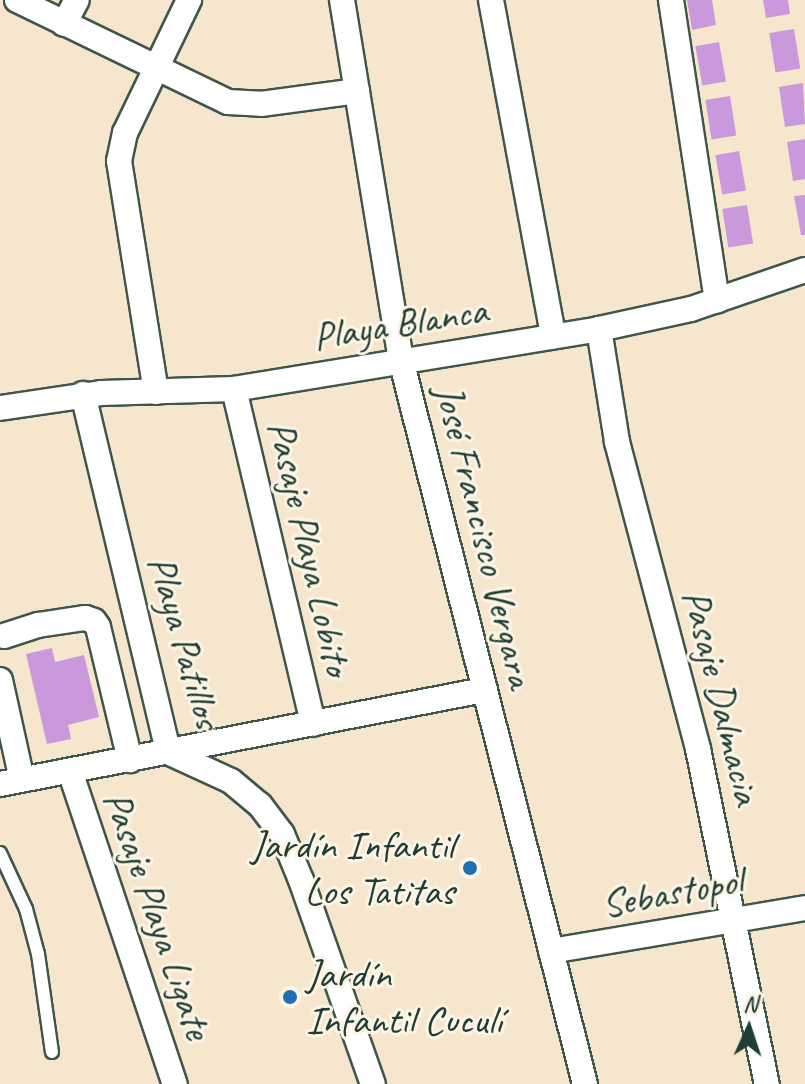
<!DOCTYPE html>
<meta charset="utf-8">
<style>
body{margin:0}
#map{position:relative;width:805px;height:1084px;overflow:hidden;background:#f6e6cd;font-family:Caveat,sans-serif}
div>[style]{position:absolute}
.building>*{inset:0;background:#c999dc;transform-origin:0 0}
.roads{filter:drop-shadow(2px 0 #3f564b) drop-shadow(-2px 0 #3f564b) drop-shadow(0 2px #3f564b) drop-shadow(0 -2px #3f564b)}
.lane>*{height:12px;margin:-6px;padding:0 6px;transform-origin:6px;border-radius:6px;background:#fff}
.street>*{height:24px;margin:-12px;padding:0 12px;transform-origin:12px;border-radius:12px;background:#fff}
.dots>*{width:22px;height:22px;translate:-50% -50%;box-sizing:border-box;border:4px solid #fcf5e5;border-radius:50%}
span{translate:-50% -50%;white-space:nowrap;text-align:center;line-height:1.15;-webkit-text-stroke:6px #fcf5e5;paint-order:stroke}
.street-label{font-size:40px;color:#1f3d34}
.poi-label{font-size:40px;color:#1f3d34}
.right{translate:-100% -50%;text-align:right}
.left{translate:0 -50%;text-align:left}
.north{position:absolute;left:709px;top:988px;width:80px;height:80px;-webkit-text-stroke:6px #fcf5e5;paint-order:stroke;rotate:3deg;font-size:22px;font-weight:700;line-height:32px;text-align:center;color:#1f3d34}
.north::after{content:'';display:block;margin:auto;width:28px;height:36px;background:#1f3d34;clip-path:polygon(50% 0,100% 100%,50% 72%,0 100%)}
</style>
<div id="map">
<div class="building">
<div style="clip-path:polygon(687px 0,712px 0,716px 25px,692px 30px)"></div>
<div style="clip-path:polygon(763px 0,788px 0,790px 14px,766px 18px)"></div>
<div style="left:794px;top:29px;width:40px;height:25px;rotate:81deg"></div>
<div style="left:719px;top:42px;width:40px;height:24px;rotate:80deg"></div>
<div style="clip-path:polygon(803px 83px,805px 124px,785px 127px,779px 87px)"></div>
<div style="left:730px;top:96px;width:40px;height:25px;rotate:81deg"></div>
<div style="clip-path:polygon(805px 139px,805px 179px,793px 181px,787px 142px)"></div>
<div style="left:739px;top:151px;width:40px;height:24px;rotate:80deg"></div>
<div style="clip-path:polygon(805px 195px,805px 235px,801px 235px,794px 196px)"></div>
<div style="left:747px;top:205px;width:39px;height:25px;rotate:81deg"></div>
<div style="clip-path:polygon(52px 648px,55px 662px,84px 655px,99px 717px,68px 725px,71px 739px,47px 744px,26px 654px)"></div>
</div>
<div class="roads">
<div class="lane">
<div style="left:0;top:853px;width:62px;rotate:65.1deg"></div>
<div style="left:26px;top:909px;width:47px;rotate:75.1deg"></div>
<div style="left:38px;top:954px;width:99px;rotate:81.9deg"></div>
</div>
<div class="street">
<div style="left:17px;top:0;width:234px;rotate:25.8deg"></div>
<div style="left:228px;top:102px;width:33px;rotate:3deg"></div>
<div style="left:261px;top:104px;width:97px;rotate:-7.7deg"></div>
<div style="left:342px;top:0;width:365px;rotate:80.7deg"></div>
<div style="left:401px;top:360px;width:747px;rotate:75.74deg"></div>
<div style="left:491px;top:0;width:342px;rotate:79.5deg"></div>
<div style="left:671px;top:0;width:304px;rotate:81.3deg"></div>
<div style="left:64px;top:24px;width:27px;rotate:-62deg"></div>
<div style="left:599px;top:329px;width:114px;rotate:80.9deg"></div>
<div style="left:617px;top:442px;width:318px;rotate:75.2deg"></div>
<div style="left:698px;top:749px;width:342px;rotate:78.4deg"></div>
<div style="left:234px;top:389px;width:344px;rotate:76.7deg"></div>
<div style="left:156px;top:392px;width:234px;rotate:-99.1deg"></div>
<div style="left:119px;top:161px;width:29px;rotate:-78deg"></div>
<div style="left:125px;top:133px;width:148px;rotate:-64.3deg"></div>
<div style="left:83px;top:394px;width:368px;rotate:76.6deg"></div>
<div style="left:168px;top:752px;width:69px;rotate:24.7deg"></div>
<div style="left:231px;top:781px;width:38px;rotate:40deg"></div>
<div style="left:260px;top:805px;width:36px;rotate:53deg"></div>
<div style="left:282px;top:834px;width:50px;rotate:67.6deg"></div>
<div style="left:301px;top:880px;width:216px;rotate:70.6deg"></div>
<div style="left:0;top:408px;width:102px;rotate:-8.4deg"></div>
<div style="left:101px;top:393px;width:133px;rotate:-1.7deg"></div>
<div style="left:234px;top:389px;width:370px;rotate:-9.3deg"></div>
<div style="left:599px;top:329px;width:94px;rotate:-12.3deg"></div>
<div style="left:691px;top:309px;width:120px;rotate:-18.9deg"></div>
<div style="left:4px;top:636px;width:36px;rotate:-18deg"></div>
<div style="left:38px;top:625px;width:48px;rotate:-8.5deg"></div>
<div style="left:85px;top:618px;width:9px;rotate:18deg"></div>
<div style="left:94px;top:621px;width:7px;rotate:56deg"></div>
<div style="left:98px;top:627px;width:137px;rotate:76.5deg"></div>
<div style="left:0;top:680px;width:102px;rotate:77.6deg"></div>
<div style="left:70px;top:771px;width:330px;rotate:71.5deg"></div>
<div style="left:0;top:784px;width:494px;rotate:-11deg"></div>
<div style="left:551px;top:951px;width:258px;rotate:-9.6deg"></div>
</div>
</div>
<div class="dots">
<div style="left:470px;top:868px;background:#1f6fb2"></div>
<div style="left:290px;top:997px;background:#1f6fb2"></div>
</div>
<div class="street-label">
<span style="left:400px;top:323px;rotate:-9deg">Playa Blanca</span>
<span style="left:485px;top:536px;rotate:76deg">José Francisco Vergara</span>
<span style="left:310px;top:548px;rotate:77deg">Pasaje Playa Lobito</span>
<span style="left:185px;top:642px;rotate:74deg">Playa Patillos</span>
<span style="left:722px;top:697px;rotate:76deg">Pasaje Dalmacia</span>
<span style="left:672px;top:892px;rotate:-10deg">Sebastopol</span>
<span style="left:158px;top:915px;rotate:71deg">Pasaje Playa Ligate</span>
</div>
<div class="poi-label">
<span class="right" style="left:454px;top:868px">Jardín Infantil<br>Los Tatitas</span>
<span class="left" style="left:306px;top:997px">Jardín<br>Infantil Cuculí</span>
</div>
<div class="north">N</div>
</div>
